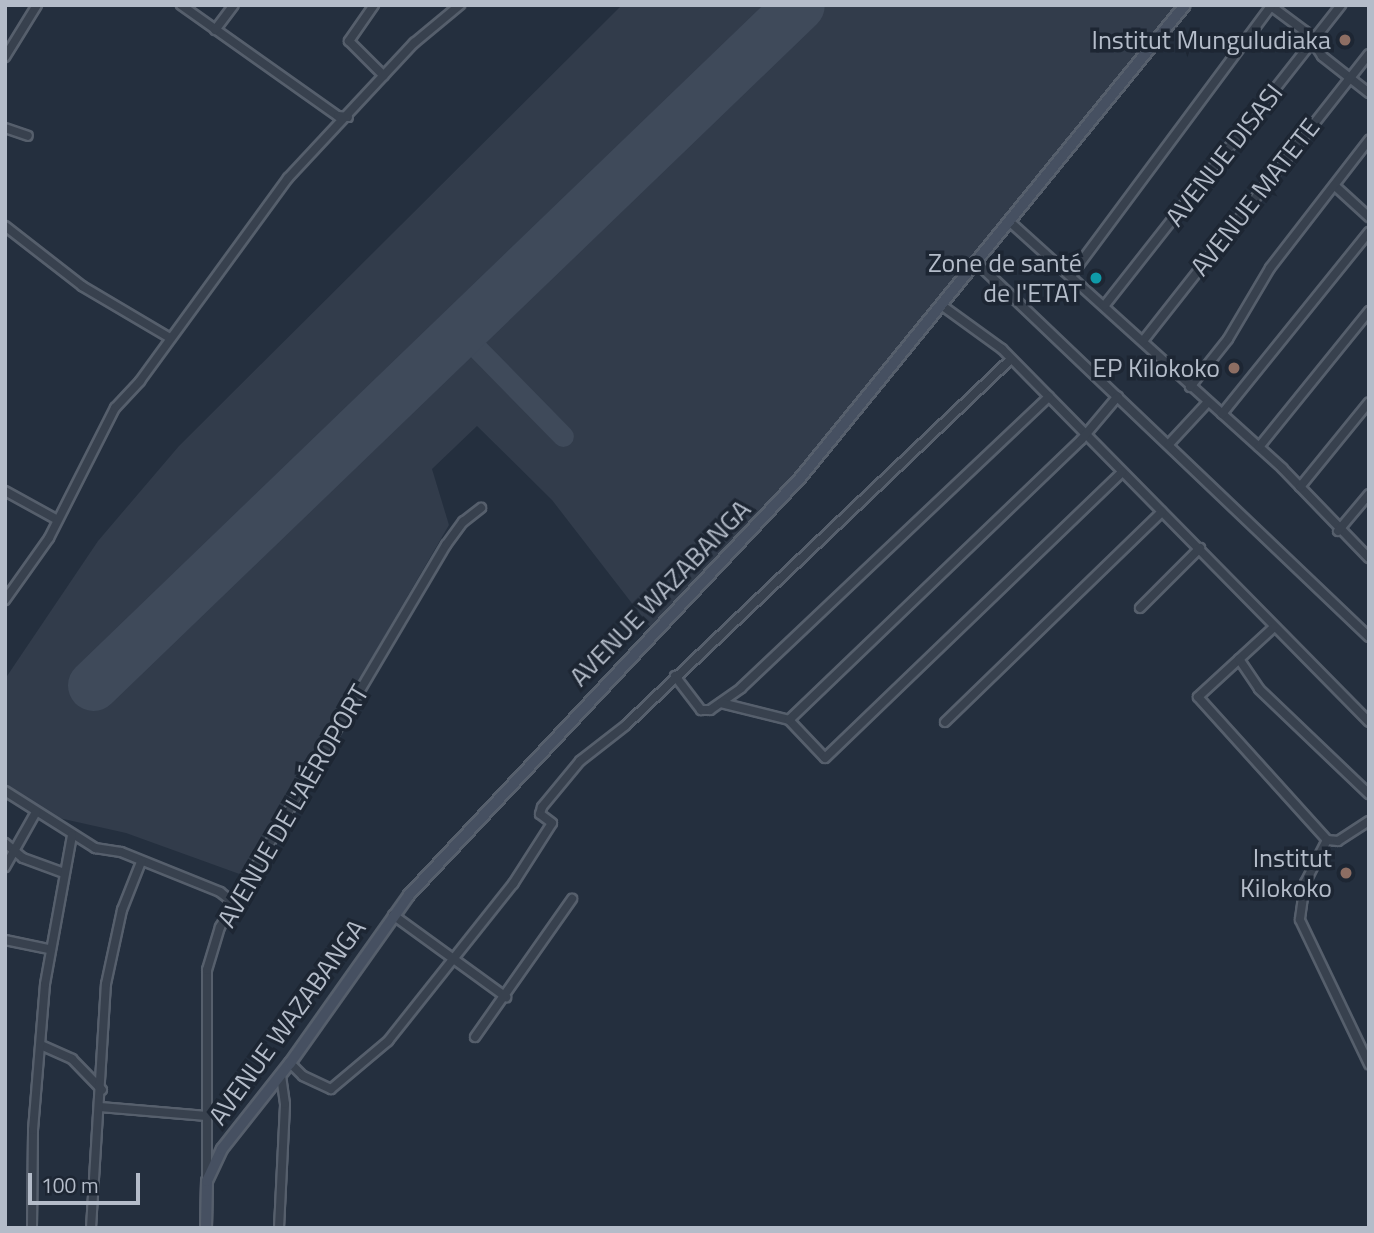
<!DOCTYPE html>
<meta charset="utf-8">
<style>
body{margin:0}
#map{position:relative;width:1374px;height:1233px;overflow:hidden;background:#242f3e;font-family:"Titillium Web",sans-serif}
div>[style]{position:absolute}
.airport>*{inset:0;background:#323c4b}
.taxiway>*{height:21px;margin:-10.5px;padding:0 10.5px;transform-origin:10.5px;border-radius:10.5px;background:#3f4a5a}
.runway>*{height:51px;margin:-25.5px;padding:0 25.5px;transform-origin:25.5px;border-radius:25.5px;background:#3f4a5a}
.roads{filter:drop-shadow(2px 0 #565f6c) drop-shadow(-2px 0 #565f6c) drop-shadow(0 2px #565f6c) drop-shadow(0 -2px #565f6c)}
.minor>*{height:8px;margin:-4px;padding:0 4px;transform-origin:4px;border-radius:4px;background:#38414e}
.secondary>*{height:10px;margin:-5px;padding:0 5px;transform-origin:5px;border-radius:5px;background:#465061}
.dots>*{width:19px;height:19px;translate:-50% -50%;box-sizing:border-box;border:4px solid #1d2633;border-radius:50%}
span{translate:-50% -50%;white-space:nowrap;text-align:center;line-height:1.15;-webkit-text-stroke:7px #1d2633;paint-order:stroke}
.poi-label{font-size:26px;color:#b4bcc9}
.right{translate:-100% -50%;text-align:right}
.street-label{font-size:26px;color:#b4bcc9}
.frame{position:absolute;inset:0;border:7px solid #b4bcc9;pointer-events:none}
.scale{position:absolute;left:28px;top:1173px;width:112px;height:32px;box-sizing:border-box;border:4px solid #b4bcc9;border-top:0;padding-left:9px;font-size:21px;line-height:24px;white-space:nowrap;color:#b4bcc9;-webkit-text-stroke:5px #1d2633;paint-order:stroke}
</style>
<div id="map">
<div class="airport">
<div style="clip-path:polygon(622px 5px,1178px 5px,791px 485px,651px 628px,552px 500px,477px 426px,432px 469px,449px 525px,245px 876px,126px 833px,59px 818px,16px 793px,5px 783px,5px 679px,98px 541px,179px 446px)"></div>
</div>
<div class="taxiway">
<div style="left:460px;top:331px;width:147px;rotate:45.6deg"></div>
</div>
<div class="runway">
<div style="left:93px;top:685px;width:980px;rotate:-43.93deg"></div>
</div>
<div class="roads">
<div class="minor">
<div style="left:181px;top:5px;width:192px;rotate:35.3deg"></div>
<div style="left:338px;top:116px;width:10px;rotate:6deg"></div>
<div style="left:374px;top:5px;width:44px;rotate:124.8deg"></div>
<div style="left:349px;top:41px;width:49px;rotate:45deg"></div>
<div style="left:1271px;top:6px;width:44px;rotate:36.6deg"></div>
<div style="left:1306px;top:32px;width:29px;rotate:56deg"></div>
<div style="left:1322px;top:56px;width:60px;rotate:38.2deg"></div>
<div style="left:215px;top:30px;width:31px;rotate:-53deg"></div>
<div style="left:5px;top:57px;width:61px;rotate:-58.4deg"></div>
<div style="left:5px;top:128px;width:24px;rotate:19deg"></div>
<div style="left:1335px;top:186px;width:46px;rotate:42.4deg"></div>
<div style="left:1010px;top:222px;width:367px;rotate:42.1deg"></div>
<div style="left:1282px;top:468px;width:125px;rotate:46deg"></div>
<div style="left:5px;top:226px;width:98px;rotate:37.9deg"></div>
<div style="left:82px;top:286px;width:102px;rotate:30.6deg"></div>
<div style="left:978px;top:264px;width:540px;rotate:43.65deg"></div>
<div style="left:1072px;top:274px;width:335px;rotate:-53.4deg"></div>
<div style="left:1105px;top:305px;width:382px;rotate:-51.8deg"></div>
<div style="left:944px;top:307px;width:72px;rotate:35.9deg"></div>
<div style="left:1002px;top:349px;width:523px;rotate:45.46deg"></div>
<div style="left:1143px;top:341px;width:365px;rotate:-51.8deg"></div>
<div style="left:1190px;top:387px;width:61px;rotate:-51.6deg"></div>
<div style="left:1228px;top:339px;width:82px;rotate:-59.4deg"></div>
<div style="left:1270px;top:268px;width:162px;rotate:-52.3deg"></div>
<div style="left:1222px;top:414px;width:234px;rotate:-51.1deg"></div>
<div style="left:1169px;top:444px;width:56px;rotate:-47.2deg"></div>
<div style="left:1259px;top:447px;width:175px;rotate:-51deg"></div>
<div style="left:1300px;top:487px;width:109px;rotate:-50.9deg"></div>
<div style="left:5px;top:491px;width:58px;rotate:28.8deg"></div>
<div style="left:1338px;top:531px;width:48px;rotate:-50deg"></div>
<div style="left:5px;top:600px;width:76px;rotate:-54.6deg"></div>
<div style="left:49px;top:538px;width:146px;rotate:-63.1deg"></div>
<div style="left:115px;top:408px;width:37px;rotate:-47deg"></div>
<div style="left:140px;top:381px;width:251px;rotate:-53.9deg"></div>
<div style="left:288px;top:178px;width:185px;rotate:-47deg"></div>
<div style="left:414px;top:43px;width:60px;rotate:-39.6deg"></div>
<div style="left:1140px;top:608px;width:85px;rotate:-45deg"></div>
<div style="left:1273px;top:628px;width:102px;rotate:137.4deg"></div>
<div style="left:1198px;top:697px;width:193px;rotate:47.9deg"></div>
<div style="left:1327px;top:840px;width:11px;rotate:5deg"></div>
<div style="left:1338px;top:841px;width:37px;rotate:-33deg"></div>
<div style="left:1239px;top:659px;width:36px;rotate:56deg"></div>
<div style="left:1259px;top:689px;width:152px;rotate:43.7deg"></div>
<div style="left:675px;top:676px;width:43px;rotate:52.6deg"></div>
<div style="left:701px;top:710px;width:9px"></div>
<div style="left:710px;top:710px;width:38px;rotate:-35deg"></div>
<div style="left:741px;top:688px;width:424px;rotate:-43.4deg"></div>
<div style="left:721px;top:703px;width:70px;rotate:14deg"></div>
<div style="left:789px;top:720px;width:52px;rotate:46.5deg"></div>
<div style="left:825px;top:758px;width:412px;rotate:-43.9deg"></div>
<div style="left:789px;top:720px;width:405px;rotate:-43.8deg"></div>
<div style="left:1081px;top:440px;width:57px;rotate:-49.9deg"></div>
<div style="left:945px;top:722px;width:302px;rotate:-44.1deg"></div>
<div style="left:5px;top:791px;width:107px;rotate:32.3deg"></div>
<div style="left:95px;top:848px;width:26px;rotate:9deg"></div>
<div style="left:121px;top:852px;width:107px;rotate:22deg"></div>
<div style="left:220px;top:892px;width:18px;rotate:38deg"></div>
<div style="left:1327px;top:840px;width:48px;rotate:117.1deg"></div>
<div style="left:1305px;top:883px;width:37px;rotate:98deg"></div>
<div style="left:1300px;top:920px;width:160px;rotate:64.4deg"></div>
<div style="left:5px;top:843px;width:23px;rotate:40deg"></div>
<div style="left:23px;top:858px;width:44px;rotate:20.1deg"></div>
<div style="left:5px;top:867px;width:63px;rotate:-60.6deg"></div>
<div style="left:393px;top:915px;width:140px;rotate:36deg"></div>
<div style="left:5px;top:940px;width:45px;rotate:11.6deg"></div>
<div style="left:475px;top:1037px;width:169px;rotate:-54.9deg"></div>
<div style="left:43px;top:1046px;width:32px;rotate:24deg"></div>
<div style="left:72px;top:1059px;width:43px;rotate:45.9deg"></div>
<div style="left:290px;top:1063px;width:18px;rotate:45deg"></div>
<div style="left:303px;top:1076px;width:31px;rotate:25deg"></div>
<div style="left:331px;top:1089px;width:75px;rotate:-40.1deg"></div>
<div style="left:388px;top:1041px;width:201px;rotate:-51.5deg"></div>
<div style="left:513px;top:884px;width:72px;rotate:-57.4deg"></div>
<div style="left:552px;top:823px;width:15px;rotate:-143deg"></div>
<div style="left:540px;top:814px;width:7px;rotate:-74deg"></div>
<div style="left:542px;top:807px;width:60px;rotate:-50.4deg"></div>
<div style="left:580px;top:761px;width:58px;rotate:-38deg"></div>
<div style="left:626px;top:725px;width:531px;rotate:-43.55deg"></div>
<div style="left:100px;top:1107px;width:107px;rotate:4.8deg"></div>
<div style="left:207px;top:1179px;width:209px;rotate:-90deg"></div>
<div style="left:207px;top:970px;width:45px;rotate:-73.2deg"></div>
<div style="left:220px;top:927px;width:444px;rotate:-59.4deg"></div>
<div style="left:446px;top:545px;width:29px;rotate:-54deg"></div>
<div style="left:463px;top:522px;width:23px;rotate:-38deg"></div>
<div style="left:32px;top:1228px;width:98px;rotate:-89.4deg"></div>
<div style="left:33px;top:1130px;width:146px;rotate:-85.3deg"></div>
<div style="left:45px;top:984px;width:151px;rotate:-79.7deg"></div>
<div style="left:91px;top:1228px;width:244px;rotate:-86.5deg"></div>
<div style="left:106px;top:984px;width:76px;rotate:-77.8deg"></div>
<div style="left:122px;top:910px;width:52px;rotate:-68.4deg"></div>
<div style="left:279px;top:1228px;width:124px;rotate:-87.2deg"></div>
<div style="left:285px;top:1104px;width:29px;rotate:-98deg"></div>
</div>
<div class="secondary">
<div style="left:206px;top:1228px;width:47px;rotate:-88.8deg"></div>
<div style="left:207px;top:1181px;width:35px;rotate:-65deg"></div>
<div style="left:222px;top:1149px;width:110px;rotate:-51.7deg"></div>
<div style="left:290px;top:1063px;width:206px;rotate:-54.7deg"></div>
<div style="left:409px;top:895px;width:573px;rotate:-46.84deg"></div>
<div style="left:801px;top:477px;width:608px;rotate:-50.87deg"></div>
</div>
</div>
<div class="dots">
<div style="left:1345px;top:40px;background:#8d6e63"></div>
<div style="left:1096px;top:278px;background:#0f9aa8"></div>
<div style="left:1234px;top:368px;background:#8d6e63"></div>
<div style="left:1346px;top:873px;background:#8d6e63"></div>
</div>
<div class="poi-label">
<span class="right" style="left:1331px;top:40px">Institut Munguludiaka</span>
<span class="right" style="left:1082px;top:278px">Zone de santé<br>de l'ETAT</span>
<span class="right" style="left:1220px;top:368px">EP Kilokoko</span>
<span class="right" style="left:1332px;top:873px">Institut<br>Kilokoko</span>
</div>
<div class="street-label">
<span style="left:1224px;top:155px;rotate:-52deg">AVENUE DISASI</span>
<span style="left:1255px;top:197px;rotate:-52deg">AVENUE MATETE</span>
<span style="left:660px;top:593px;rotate:-46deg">AVENUE WAZABANGA</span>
<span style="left:293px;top:806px;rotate:-60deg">AVENUE DE L'AÉROPORT</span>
<span style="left:287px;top:1022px;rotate:-54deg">AVENUE WAZABANGA</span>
</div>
<div class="frame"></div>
<div class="scale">100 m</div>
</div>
